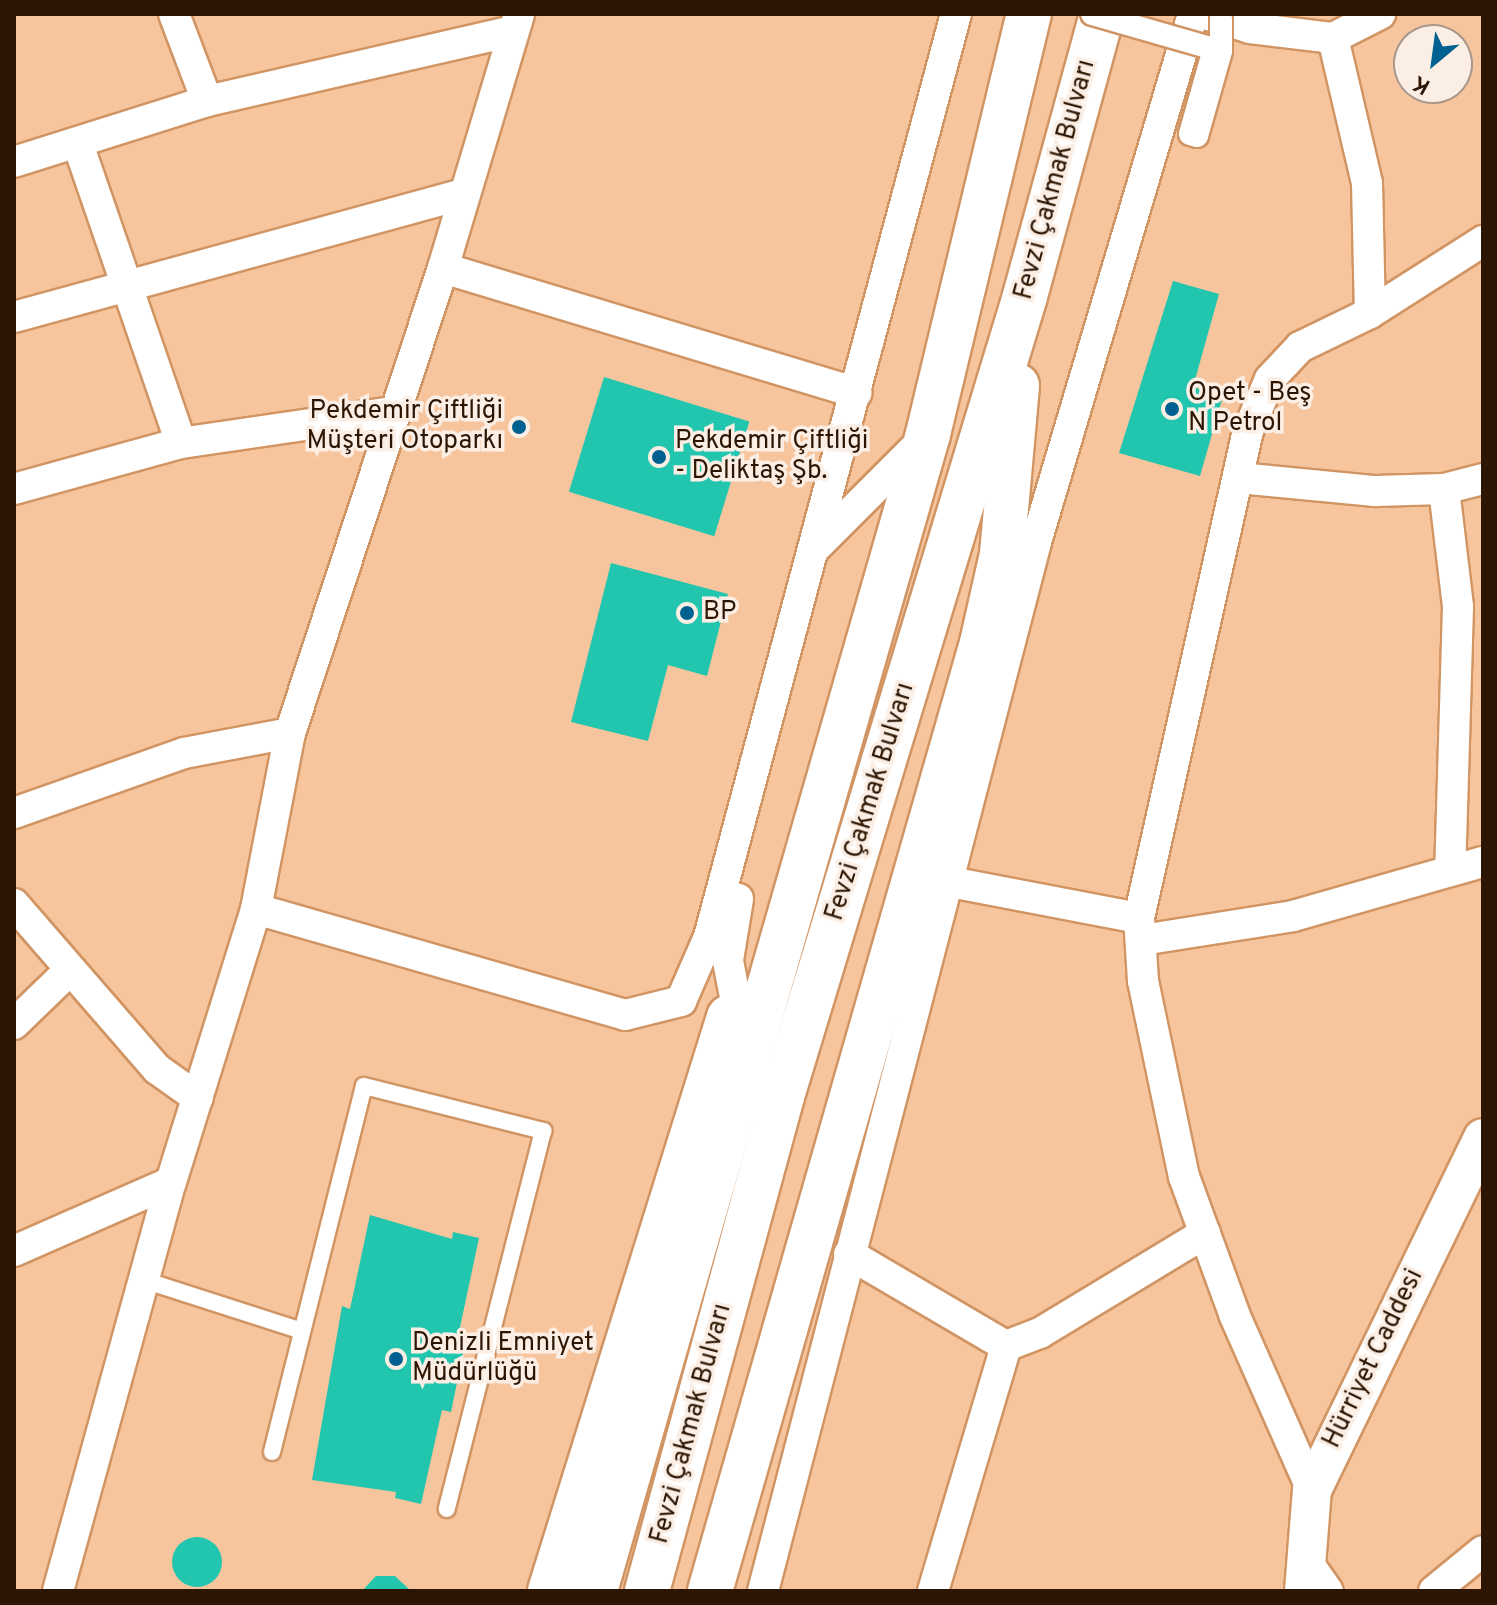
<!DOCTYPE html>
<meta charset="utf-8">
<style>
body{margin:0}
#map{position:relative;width:1497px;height:1605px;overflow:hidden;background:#f7c59d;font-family:Overpass,sans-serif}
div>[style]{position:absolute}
.building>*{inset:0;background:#22c6ae;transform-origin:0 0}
.round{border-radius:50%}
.roads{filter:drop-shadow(2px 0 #d19463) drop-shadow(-2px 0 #d19463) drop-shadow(0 2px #d19463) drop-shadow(0 -2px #d19463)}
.service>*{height:16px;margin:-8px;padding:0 8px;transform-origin:8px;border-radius:8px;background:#fff}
.minor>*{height:30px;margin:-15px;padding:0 15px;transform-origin:15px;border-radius:15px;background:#fff}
.tertiary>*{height:38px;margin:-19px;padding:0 19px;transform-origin:19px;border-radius:19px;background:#fff}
.primary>*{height:44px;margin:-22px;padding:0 22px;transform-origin:22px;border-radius:22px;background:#fff}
.bridges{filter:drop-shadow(2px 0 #d19463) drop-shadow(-2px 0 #d19463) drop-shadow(0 2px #d19463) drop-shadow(0 -2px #d19463)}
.pedestrian-bridge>*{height:22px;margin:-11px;padding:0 11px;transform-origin:11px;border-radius:11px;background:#fff}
.dots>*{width:22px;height:22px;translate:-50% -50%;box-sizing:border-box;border:4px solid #fbeee4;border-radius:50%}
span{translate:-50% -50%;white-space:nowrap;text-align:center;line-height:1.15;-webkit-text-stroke:7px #fbeee4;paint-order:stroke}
.street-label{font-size:26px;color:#2c1502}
.poi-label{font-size:26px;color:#2c1502}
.left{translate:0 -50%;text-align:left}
.right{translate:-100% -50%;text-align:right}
.frame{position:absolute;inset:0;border:16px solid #2c1502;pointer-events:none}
.north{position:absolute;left:1393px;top:24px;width:80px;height:80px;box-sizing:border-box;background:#fbeee4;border:2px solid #a8978a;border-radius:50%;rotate:209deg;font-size:22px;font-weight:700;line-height:32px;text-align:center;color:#2c1502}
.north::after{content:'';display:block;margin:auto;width:28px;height:36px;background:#006191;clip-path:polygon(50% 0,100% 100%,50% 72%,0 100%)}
</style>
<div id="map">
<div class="building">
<div style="clip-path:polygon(1173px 281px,1219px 294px,1193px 387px,1223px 396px,1200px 476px,1119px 453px)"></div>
<div style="left:604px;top:377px;width:152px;height:120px;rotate:17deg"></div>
<div style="clip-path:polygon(611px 563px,728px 594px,707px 676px,668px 665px,648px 741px,571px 722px)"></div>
<div style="clip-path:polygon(370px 1215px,452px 1239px,453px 1232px,479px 1238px,459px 1332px,467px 1334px,451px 1412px,442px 1410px,421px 1504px,395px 1498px,396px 1492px,312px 1480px,342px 1306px,350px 1309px)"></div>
<div class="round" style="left:172px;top:1537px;width:50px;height:50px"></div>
<div style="clip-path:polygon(376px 1576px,395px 1576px,411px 1591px,362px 1591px)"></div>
</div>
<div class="roads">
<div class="service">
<div style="left:144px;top:1280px;width:166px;rotate:17.9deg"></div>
<div style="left:272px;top:1452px;width:377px;rotate:-75.9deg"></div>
<div style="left:364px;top:1086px;width:185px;rotate:14.1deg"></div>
<div style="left:543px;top:1131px;width:390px;rotate:104.3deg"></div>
</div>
<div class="minor">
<div style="left:174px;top:14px;width:93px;rotate:69.2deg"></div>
<div style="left:1205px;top:14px;width:47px;rotate:17.3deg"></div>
<div style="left:1250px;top:28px;width:84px;rotate:6.9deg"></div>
<div style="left:1333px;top:38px;width:53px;rotate:-27.1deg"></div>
<div style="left:1333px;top:38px;width:149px;rotate:76.8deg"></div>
<div style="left:1367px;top:183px;width:130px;rotate:88.7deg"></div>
<div style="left:78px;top:144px;width:316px;rotate:71deg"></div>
<div style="left:14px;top:162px;width:202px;rotate:-17.5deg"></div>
<div style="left:207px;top:101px;width:314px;rotate:-12.9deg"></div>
<div style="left:443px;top:268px;width:432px;rotate:16.8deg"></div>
<div style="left:14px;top:317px;width:466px;rotate:-15.3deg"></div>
<div style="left:1239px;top:478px;width:137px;rotate:5.5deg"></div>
<div style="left:1375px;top:491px;width:69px;rotate:-1.7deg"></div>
<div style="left:1444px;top:489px;width:40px;rotate:-14.4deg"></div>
<div style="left:14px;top:489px;width:173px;rotate:-15.4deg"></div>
<div style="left:181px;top:443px;width:214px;rotate:-8.3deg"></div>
<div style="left:1444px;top:489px;width:119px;rotate:83.2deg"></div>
<div style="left:1458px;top:607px;width:264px;rotate:91.7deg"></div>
<div style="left:817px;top:546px;width:151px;rotate:-45deg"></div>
<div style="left:14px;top:813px;width:180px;rotate:-19.4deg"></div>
<div style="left:184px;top:753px;width:108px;rotate:-10.7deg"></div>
<div style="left:945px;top:881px;width:197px;rotate:10.8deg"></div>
<div style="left:14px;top:904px;width:218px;rotate:49.1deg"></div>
<div style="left:157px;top:1069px;width:50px;rotate:35.3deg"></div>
<div style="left:256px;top:909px;width:384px;rotate:16deg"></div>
<div style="left:625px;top:1015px;width:58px;rotate:-14deg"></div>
<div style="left:681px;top:1001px;width:70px;rotate:-66.4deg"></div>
<div style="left:709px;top:937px;width:955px;rotate:-75.02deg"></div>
<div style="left:1142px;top:940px;width:153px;rotate:-9deg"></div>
<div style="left:1293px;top:916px;width:198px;rotate:-15.9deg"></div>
<div style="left:735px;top:997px;width:38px;rotate:-101deg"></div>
<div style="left:728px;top:960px;width:62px;rotate:-80.7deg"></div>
<div style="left:14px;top:1024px;width:78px;rotate:-44deg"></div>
<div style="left:14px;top:1251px;width:171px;rotate:-23.7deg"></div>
<div style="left:849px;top:1254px;width:182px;rotate:30.4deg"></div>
<div style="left:1312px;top:1490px;width:190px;rotate:-113.9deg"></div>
<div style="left:1235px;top:1316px;width:148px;rotate:-110.1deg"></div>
<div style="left:1184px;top:1177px;width:200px;rotate:-101.8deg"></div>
<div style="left:1143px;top:981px;width:63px;rotate:-93.6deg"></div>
<div style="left:1139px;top:918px;width:499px;rotate:-77.4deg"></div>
<div style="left:1248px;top:431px;width:56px;rotate:-67.1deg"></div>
<div style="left:1270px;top:379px;width:44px;rotate:-46.8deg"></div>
<div style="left:1300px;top:347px;width:78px;rotate:-25.9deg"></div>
<div style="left:1370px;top:313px;width:134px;rotate:-32.5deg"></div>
<div style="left:1311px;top:1567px;width:29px;rotate:55deg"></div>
<div style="left:58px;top:1591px;width:424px;rotate:-74.6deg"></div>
<div style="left:171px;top:1182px;width:286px;rotate:-72.7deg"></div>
<div style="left:256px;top:909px;width:179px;rotate:-79.1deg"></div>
<div style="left:290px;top:733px;width:490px;rotate:-71.8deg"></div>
<div style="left:443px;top:268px;width:265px;rotate:-73.3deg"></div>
<div style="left:763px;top:1591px;width:1084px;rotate:-75.41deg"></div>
<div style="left:1036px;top:542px;width:551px;rotate:-73.44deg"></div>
<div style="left:933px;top:1591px;width:256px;rotate:-73.4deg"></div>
<div style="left:1006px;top:1346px;width:36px;rotate:-21deg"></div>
<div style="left:1040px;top:1333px;width:193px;rotate:-31.2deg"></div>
<div style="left:1434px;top:1591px;width:63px;rotate:-39.2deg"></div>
</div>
<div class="tertiary">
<div style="left:1304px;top:1591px;width:101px;rotate:-85.5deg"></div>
<div style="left:1312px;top:1490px;width:391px;rotate:-64.1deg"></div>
</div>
<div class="primary">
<div style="left:550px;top:1591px;width:601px;rotate:-72.68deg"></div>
<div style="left:595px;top:1591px;width:1204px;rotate:-73.94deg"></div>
<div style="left:928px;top:434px;width:432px;rotate:-76.5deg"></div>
<div style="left:647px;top:1591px;width:513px;rotate:-74.74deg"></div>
<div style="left:782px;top:1096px;width:836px;rotate:-73.1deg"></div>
<div style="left:1025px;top:296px;width:292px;rotate:-74.7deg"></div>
<div style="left:710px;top:1591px;width:986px;rotate:-73.99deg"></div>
<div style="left:982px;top:643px;width:91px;rotate:-77.3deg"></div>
<div style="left:1002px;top:554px;width:169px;rotate:-84.9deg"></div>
</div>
</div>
<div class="bridges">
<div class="pedestrian-bridge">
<div style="left:1092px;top:14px;width:127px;rotate:16deg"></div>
<div style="left:1214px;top:49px;width:88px;rotate:105.8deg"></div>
<div style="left:1190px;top:134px;width:7px;rotate:16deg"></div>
<div style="left:1197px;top:136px;width:88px;rotate:-74.2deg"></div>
<div style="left:1221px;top:51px;width:32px;rotate:-90deg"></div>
</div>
</div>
<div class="dots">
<div style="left:1172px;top:409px;background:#006191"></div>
<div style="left:519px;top:427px;background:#006191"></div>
<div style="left:659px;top:457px;background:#006191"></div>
<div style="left:687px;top:613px;background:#006191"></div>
<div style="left:396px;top:1359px;background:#006191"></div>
</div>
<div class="street-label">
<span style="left:1056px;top:180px;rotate:-75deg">Fevzi Çakmak Bulvarı</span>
<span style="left:871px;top:802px;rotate:-73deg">Fevzi Çakmak Bulvarı</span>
<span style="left:1374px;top:1359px;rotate:-64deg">Hürriyet Caddesi</span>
<span style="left:692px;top:1424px;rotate:-75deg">Fevzi Çakmak Bulvarı</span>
</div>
<div class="poi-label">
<span class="left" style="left:1188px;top:409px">Opet - Beş<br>N Petrol</span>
<span class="right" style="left:503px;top:427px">Pekdemir Çiftliği<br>Müşteri Otoparkı</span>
<span class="left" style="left:675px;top:457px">Pekdemir Çiftliği<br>- Deliktaş Şb.</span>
<span class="left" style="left:703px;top:613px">BP</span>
<span class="left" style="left:412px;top:1359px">Denizli Emniyet<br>Müdürlüğü</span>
</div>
<div class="frame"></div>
<div class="north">K</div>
</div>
